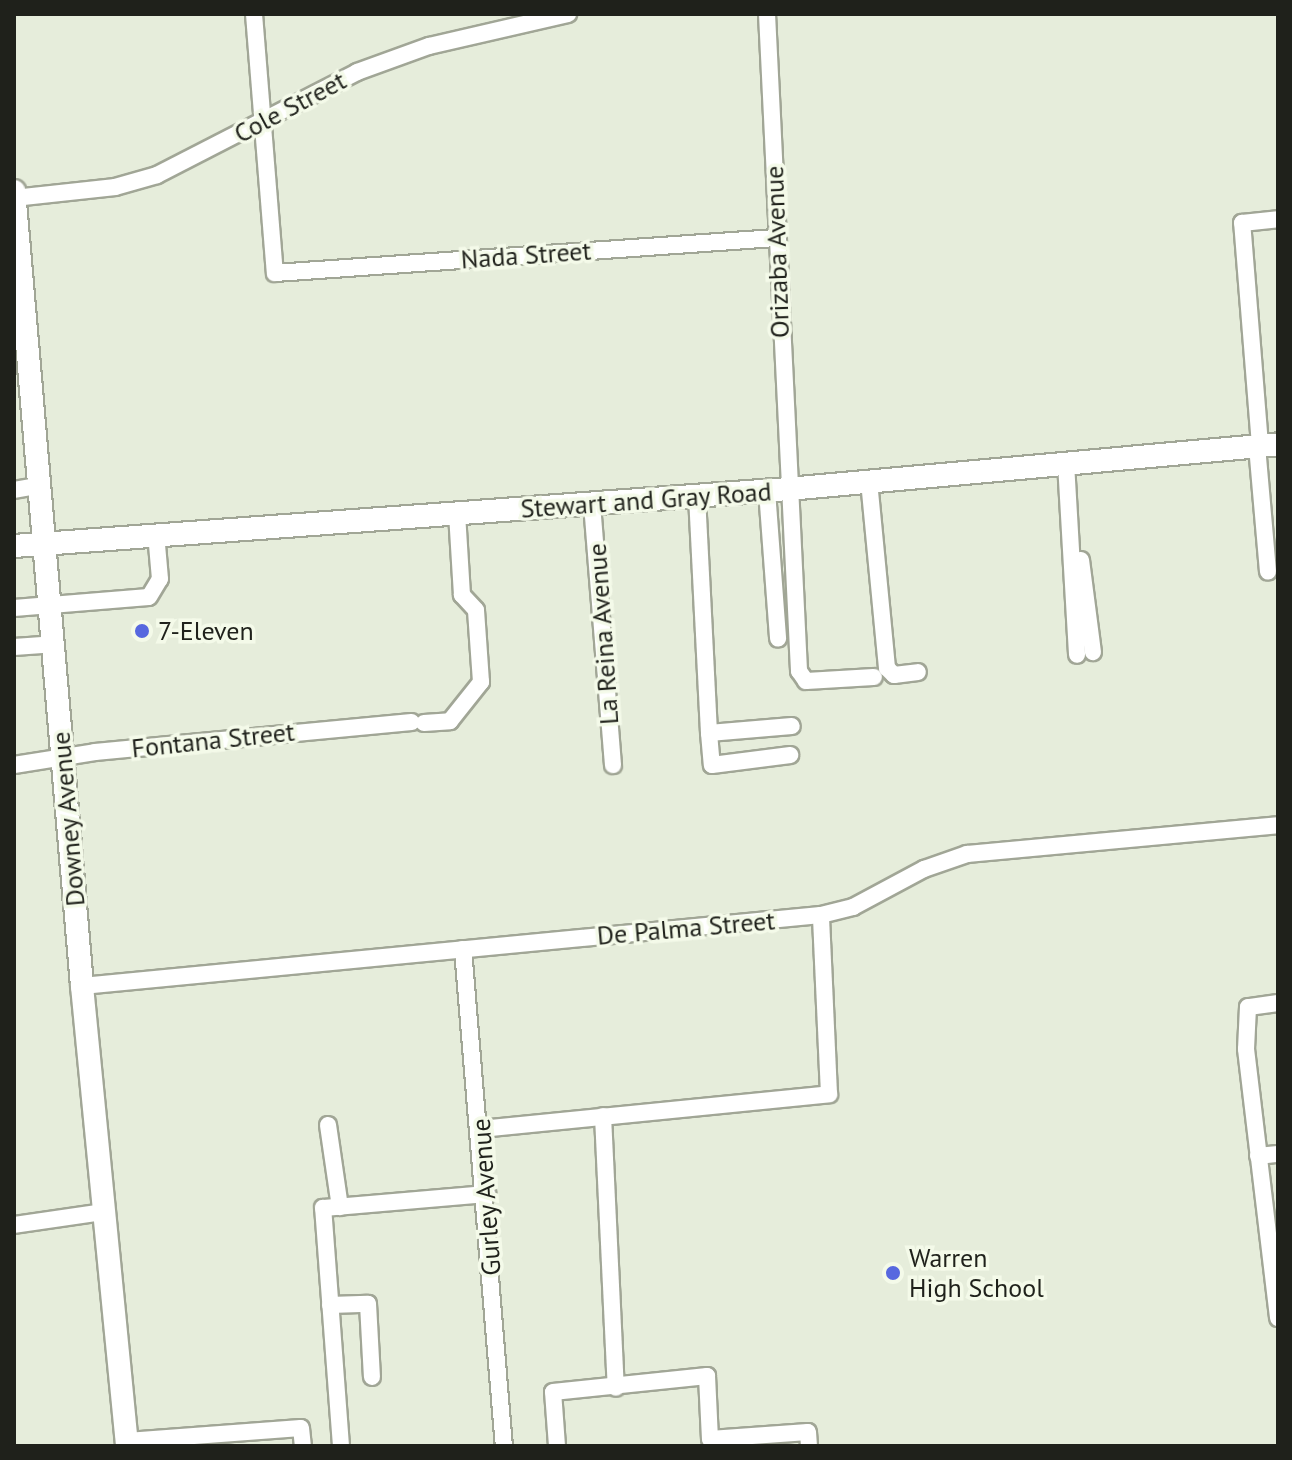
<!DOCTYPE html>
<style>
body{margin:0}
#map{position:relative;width:1292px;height:1460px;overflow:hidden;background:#e6eddb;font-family:"PT Sans",sans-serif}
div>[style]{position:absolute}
.roads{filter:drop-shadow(2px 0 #a1a696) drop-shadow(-2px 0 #a1a696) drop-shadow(0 2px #a1a696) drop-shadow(0 -2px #a1a696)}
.minor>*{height:16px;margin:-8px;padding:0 8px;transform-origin:8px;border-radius:8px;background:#fff}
.major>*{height:22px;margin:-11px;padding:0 11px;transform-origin:11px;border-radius:11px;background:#fff}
.dots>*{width:22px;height:22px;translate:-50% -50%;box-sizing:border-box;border:4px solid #f4fae9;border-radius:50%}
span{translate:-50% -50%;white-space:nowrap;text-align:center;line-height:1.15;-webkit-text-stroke:7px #f4fae9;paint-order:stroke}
.street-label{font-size:26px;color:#1f211b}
.poi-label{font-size:26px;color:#1f211b}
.left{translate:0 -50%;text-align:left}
.frame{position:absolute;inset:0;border:16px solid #1f211b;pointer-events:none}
</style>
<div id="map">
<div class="roads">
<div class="minor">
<div style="left:254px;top:14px;width:260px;rotate:85.4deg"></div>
<div style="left:275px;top:273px;width:502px;rotate:-4deg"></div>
<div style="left:767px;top:14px;width:658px;rotate:87.21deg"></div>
<div style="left:799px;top:671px;width:12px;rotate:55deg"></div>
<div style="left:806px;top:681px;width:68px;rotate:-3.4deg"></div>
<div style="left:14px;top:198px;width:102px;rotate:-6.2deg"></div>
<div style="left:115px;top:187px;width:44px;rotate:-15.9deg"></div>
<div style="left:157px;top:175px;width:225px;rotate:-27.2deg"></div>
<div style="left:357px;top:72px;width:77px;rotate:-19.9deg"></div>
<div style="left:429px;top:46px;width:143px;rotate:-13deg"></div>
<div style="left:1260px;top:445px;width:223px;rotate:-94.6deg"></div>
<div style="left:1242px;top:223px;width:36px;rotate:-6deg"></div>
<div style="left:1257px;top:446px;width:126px;rotate:85deg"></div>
<div style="left:1066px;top:463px;width:192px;rotate:86.7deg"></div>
<div style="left:869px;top:481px;width:188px;rotate:84.5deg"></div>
<div style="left:887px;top:668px;width:10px;rotate:45deg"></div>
<div style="left:894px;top:675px;width:24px;rotate:-7deg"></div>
<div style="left:14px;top:490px;width:27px;rotate:-10deg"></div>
<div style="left:767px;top:491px;width:148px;rotate:85.7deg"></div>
<div style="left:697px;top:496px;width:237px;rotate:87.1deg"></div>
<div style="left:709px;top:733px;width:83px;rotate:-4.8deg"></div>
<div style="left:592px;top:504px;width:262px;rotate:85.4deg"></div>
<div style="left:1081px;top:560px;width:93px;rotate:82.6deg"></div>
<div style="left:14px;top:608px;width:135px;rotate:-4.7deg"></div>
<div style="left:149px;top:597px;width:21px;rotate:-59deg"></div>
<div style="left:160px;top:579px;width:46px;rotate:-95deg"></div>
<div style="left:14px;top:647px;width:39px;rotate:-4deg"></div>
<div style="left:424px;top:723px;width:26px;rotate:-4deg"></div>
<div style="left:450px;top:721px;width:50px;rotate:-51.5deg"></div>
<div style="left:481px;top:682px;width:72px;rotate:-94deg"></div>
<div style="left:476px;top:610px;width:21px;rotate:-133deg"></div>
<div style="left:462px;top:595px;width:81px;rotate:-93.5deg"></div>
<div style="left:709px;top:733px;width:32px;rotate:85deg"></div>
<div style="left:712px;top:765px;width:79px;rotate:-7.3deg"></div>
<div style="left:14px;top:765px;width:82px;rotate:-9.1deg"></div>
<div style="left:95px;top:752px;width:318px;rotate:-5.4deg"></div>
<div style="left:463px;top:949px;width:499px;rotate:85.3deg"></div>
<div style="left:82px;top:986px;width:742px;rotate:-5.49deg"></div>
<div style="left:821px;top:915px;width:33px;rotate:-14deg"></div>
<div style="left:853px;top:907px;width:81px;rotate:-28.2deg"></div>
<div style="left:924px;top:869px;width:46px;rotate:-19.2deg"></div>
<div style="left:967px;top:854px;width:312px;rotate:-5.3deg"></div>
<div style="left:1278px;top:1003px;width:30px;rotate:172deg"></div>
<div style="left:1248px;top:1007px;width:42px;rotate:92.7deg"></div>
<div style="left:1246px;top:1049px;width:271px;rotate:83.2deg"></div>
<div style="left:603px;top:1116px;width:272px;rotate:87.3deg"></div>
<div style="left:328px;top:1125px;width:83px;rotate:81.7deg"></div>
<div style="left:481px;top:1129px;width:350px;rotate:-5.7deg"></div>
<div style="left:829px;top:1094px;width:179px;rotate:-92.6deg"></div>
<div style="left:1258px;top:1156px;width:20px;rotate:-6deg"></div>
<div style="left:14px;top:1225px;width:90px;rotate:-8.3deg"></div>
<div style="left:330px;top:1305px;width:38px;rotate:-2deg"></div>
<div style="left:368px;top:1304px;width:73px;rotate:86.9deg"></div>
<div style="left:127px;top:1441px;width:174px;rotate:-4.3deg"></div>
<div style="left:301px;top:1428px;width:18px;rotate:84deg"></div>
<div style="left:341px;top:1446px;width:239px;rotate:-94.3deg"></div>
<div style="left:323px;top:1208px;width:165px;rotate:-4.9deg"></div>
<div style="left:557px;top:1446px;width:54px;rotate:-94.2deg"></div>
<div style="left:553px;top:1392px;width:155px;rotate:-5.9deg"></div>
<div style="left:707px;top:1376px;width:63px;rotate:87.3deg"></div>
<div style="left:710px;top:1439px;width:98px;rotate:-4.1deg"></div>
<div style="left:808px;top:1432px;width:14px;rotate:86deg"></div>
</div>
<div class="major">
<div style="left:14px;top:191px;width:798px;rotate:85.11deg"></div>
<div style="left:82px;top:986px;width:462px;rotate:84.4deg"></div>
<div style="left:14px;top:546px;width:776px;rotate:-4.21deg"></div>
<div style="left:788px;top:489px;width:492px;rotate:-5.2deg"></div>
</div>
</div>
<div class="dots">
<div style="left:142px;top:631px;background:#5768df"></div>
<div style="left:893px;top:1273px;background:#5768df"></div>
</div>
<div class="street-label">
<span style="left:290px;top:107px;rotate:-28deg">Cole Street</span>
<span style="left:777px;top:252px;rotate:-92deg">Orizaba Avenue</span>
<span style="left:526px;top:255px;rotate:-4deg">Nada Street</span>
<span style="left:646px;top:500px;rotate:-4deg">Stewart and Gray Road</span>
<span style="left:603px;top:634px;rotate:-94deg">La Reina Avenue</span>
<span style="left:213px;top:740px;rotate:-6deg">Fontana Street</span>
<span style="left:68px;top:819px;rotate:-95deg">Downey Avenue</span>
<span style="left:686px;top:928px;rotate:-5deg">De Palma Street</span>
<span style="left:486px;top:1197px;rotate:-94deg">Gurley Avenue</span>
</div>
<div class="poi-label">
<span class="left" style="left:158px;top:631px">7-Eleven</span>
<span class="left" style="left:909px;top:1273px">Warren<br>High School</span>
</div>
<div class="frame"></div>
</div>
